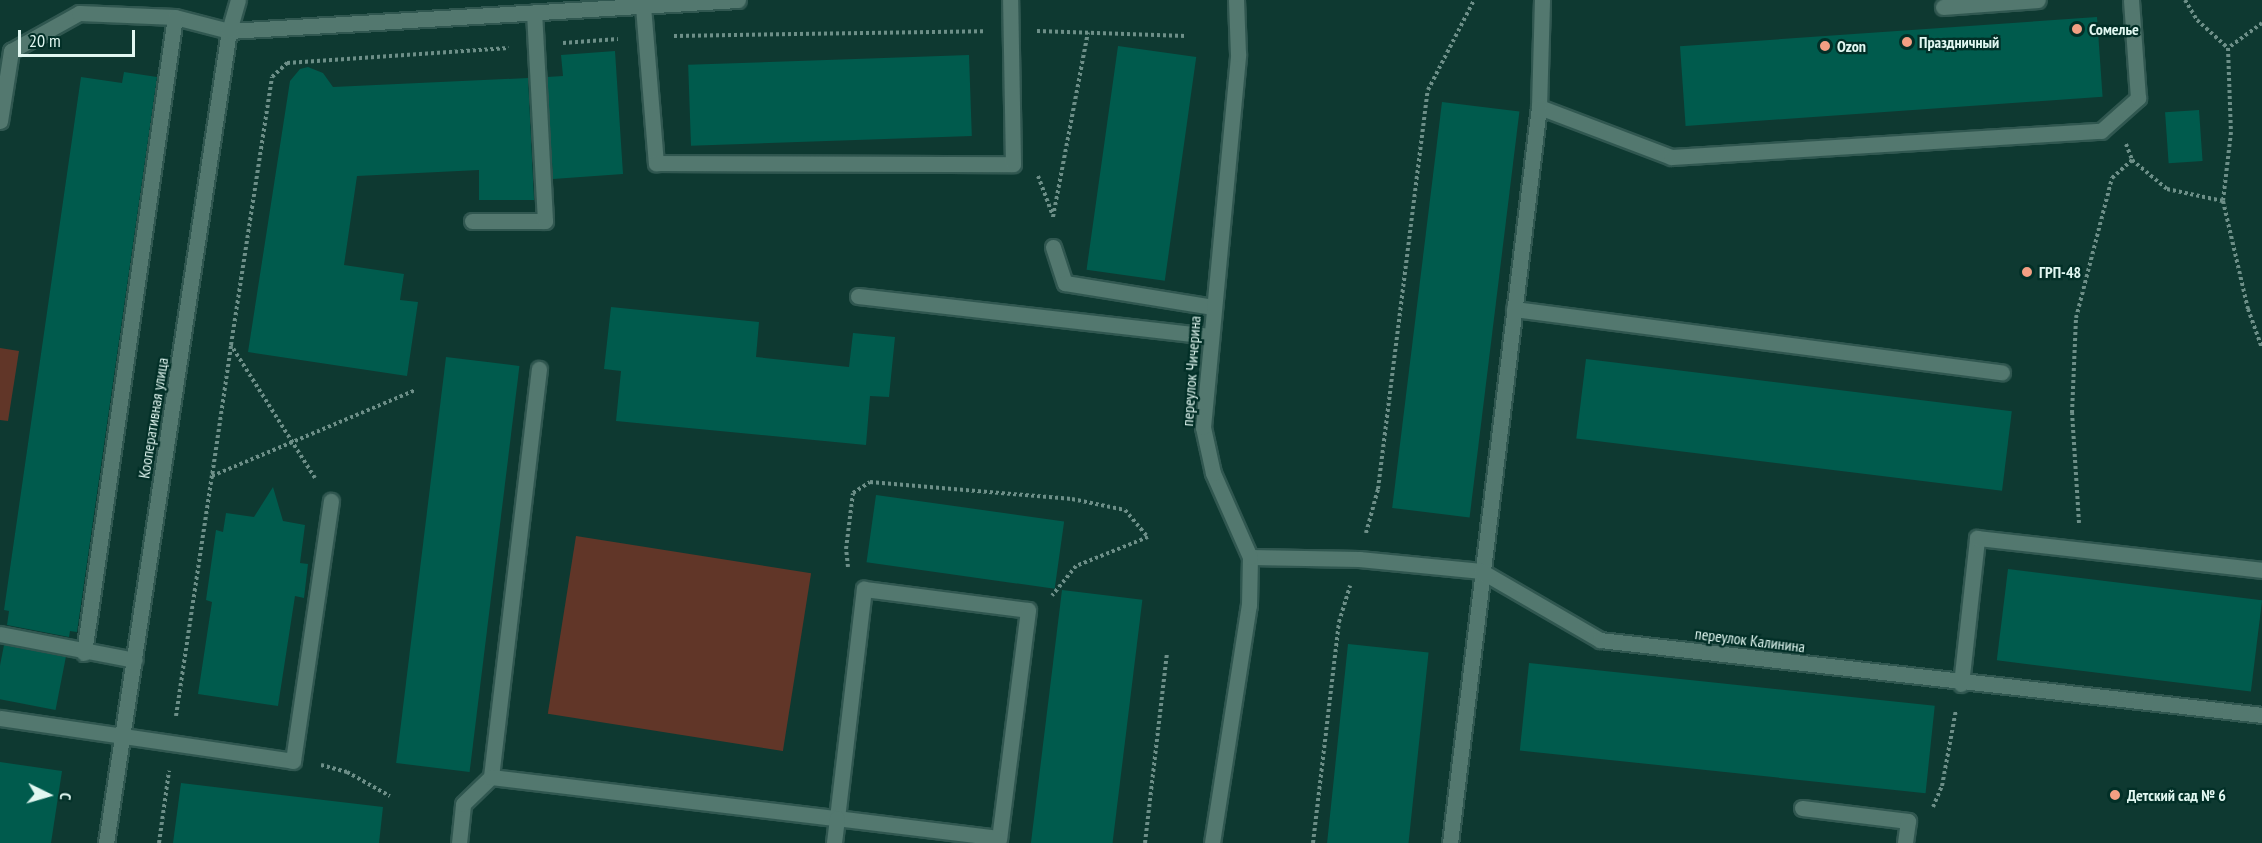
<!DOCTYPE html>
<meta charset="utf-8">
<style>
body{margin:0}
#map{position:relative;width:2262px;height:843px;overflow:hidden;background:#0e3931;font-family:"PT Sans Narrow",sans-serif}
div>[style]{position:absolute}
.green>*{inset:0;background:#613628;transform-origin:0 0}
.building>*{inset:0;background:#005b4d;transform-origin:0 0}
.path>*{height:4px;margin-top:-2px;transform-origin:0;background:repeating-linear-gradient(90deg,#6d8f88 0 3px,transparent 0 6px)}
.roads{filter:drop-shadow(2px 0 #305750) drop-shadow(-2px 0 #305750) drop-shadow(0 2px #305750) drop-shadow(0 -2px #305750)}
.service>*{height:15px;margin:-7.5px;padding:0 7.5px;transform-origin:7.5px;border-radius:7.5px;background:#53786f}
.minor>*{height:15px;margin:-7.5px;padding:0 7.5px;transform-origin:7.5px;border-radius:7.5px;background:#53786f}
.dots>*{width:16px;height:16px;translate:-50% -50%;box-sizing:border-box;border:3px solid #022f27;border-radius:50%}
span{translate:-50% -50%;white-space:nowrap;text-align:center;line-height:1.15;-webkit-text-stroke:4.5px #022f27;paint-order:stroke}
.poi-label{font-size:16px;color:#e1f7f1;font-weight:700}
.left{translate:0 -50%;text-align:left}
.street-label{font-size:16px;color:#e1f7f1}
.north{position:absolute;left:18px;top:765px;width:60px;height:60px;-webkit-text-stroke:4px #022f27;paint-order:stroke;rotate:95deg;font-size:16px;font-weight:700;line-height:24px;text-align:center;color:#e1f7f1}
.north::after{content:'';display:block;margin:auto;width:21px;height:27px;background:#e1f7f1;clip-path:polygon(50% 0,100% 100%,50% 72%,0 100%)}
.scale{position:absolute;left:18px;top:30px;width:117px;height:27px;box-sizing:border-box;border:3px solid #e1f7f1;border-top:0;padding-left:8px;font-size:18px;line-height:21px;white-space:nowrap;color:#e1f7f1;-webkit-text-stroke:4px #022f27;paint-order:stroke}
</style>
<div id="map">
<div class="green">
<div style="clip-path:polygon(0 348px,19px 351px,8px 421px,0 420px)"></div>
<div style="left:576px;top:536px;width:238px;height:180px;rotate:9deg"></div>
</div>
<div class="building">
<div style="left:2097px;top:17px;width:80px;height:418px;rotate:86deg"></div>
<div style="left:1118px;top:46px;width:79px;height:226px;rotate:8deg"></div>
<div style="clip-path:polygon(615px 51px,623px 174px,553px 179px,547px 77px,563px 76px,561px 55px)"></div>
<div style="left:969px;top:55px;width:81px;height:281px;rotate:88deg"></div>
<div style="clip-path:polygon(308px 67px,323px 73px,333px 87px,528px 78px,534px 200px,479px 200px,479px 170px,357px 176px,344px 265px,404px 274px,400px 300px,418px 302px,407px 376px,248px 352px,290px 81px,300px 69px)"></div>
<div style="clip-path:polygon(124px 72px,157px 77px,77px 632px,70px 631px,69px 637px,7px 625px,9px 611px,4px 610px,81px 77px,122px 83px)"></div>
<div style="left:1442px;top:102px;width:78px;height:409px;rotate:7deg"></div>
<div style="left:2199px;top:110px;width:51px;height:34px;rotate:86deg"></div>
<div style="clip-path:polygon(611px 307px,759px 322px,756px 357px,849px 367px,853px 333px,895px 337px,889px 397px,870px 396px,866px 445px,616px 421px,621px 371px,604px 369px)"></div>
<div style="left:446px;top:357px;width:74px;height:409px;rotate:7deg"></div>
<div style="left:1586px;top:359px;width:429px;height:80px;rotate:7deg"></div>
<div style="clip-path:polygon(273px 487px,283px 521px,305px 525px,300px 563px,308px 564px,304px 598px,295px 596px,278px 706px,198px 694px,212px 602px,206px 600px,216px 530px,223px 532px,226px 513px,254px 517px)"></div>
<div style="left:876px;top:495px;width:190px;height:68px;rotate:8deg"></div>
<div style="left:2008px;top:569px;width:256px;height:92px;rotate:7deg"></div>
<div style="left:1062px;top:590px;width:81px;height:255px;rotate:7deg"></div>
<div style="left:1348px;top:644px;width:81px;height:200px;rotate:6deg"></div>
<div style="left:4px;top:645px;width:63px;height:54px;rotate:11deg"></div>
<div style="left:1529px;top:663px;width:408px;height:88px;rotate:6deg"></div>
<div style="clip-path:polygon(0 762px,62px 771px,51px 843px,0 843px)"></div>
<div style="clip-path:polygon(181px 783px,383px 807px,379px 843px,173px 843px)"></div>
</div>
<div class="path">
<div style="left:2185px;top:0;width:23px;rotate:59deg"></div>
<div style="left:2197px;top:20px;width:42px;rotate:42.1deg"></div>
<div style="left:2262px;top:23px;width:42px;rotate:143.7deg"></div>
<div style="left:2228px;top:48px;width:84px;rotate:88deg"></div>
<div style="left:2231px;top:132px;width:69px;rotate:96.6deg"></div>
<div style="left:2223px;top:201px;width:111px;rotate:77deg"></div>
<div style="left:2248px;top:309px;width:41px;rotate:70.3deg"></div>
<div style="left:1037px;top:31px;width:149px;rotate:1.9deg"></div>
<div style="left:674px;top:36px;width:310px;rotate:-0.9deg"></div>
<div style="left:563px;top:43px;width:55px;rotate:-4.2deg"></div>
<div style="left:2126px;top:144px;width:17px;rotate:69deg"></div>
<div style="left:2132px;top:160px;width:45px;rotate:39.6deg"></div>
<div style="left:2167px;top:189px;width:57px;rotate:12.1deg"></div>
<div style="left:1038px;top:176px;width:43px;rotate:69.4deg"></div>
<div style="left:1053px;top:217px;width:188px;rotate:-79.3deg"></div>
<div style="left:231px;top:346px;width:131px;rotate:98.3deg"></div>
<div style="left:212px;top:476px;width:221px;rotate:-22.9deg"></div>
<div style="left:315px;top:478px;width:157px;rotate:-122.3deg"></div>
<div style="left:231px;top:345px;width:271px;rotate:-81.3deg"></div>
<div style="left:272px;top:77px;width:21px;rotate:-43deg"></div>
<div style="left:287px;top:63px;width:222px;rotate:-3.9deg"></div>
<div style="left:2079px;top:523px;width:110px;rotate:-93.6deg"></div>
<div style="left:2072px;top:413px;width:95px;rotate:-87.6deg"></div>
<div style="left:2076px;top:318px;width:145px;rotate:-75.6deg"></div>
<div style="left:2112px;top:178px;width:27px;rotate:-42deg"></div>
<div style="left:1366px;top:533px;width:46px;rotate:-74.7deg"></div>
<div style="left:1378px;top:489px;width:402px;rotate:-82.9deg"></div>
<div style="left:1428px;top:90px;width:101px;rotate:-62.9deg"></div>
<div style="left:848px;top:567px;width:18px;rotate:-96deg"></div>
<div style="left:846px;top:549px;width:56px;rotate:-82.9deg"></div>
<div style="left:853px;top:493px;width:20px;rotate:-33deg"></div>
<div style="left:870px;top:482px;width:203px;rotate:4.8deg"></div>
<div style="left:1072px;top:499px;width:54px;rotate:11.7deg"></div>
<div style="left:1125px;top:510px;width:35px;rotate:50deg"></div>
<div style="left:1148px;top:537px;width:78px;rotate:158.1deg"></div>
<div style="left:1076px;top:566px;width:38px;rotate:129deg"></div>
<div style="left:176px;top:716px;width:243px;rotate:-81.5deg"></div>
<div style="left:321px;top:765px;width:27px;rotate:15deg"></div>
<div style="left:347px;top:772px;width:49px;rotate:29.2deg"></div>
<div style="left:1933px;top:807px;width:23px;rotate:-67deg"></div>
<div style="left:1942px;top:786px;width:77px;rotate:-79.6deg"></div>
<div style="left:159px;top:843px;width:73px;rotate:-82.1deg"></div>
<div style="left:1145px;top:843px;width:192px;rotate:-83.4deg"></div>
<div style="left:1313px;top:843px;width:223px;rotate:-83.3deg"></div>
<div style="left:1339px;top:622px;width:38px;rotate:-73deg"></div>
</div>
<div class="roads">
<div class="service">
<div style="left:1542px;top:0;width:107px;rotate:91.6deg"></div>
<div style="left:1539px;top:107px;width:141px;rotate:20.7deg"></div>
<div style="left:1671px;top:157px;width:431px;rotate:-3.5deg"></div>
<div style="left:2101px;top:131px;width:50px;rotate:-41.7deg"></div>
<div style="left:2138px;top:98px;width:98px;rotate:-94.1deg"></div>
<div style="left:643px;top:6px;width:158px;rotate:85.3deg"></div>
<div style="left:656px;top:163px;width:357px;rotate:0.2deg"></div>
<div style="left:1013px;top:164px;width:164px;rotate:-91deg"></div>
<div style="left:1943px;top:7px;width:95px;rotate:-4.2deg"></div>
<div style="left:0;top:121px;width:71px;rotate:-81.1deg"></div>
<div style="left:11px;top:51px;width:78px;rotate:-29.2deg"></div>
<div style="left:79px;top:13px;width:96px;rotate:2.4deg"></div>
<div style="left:175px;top:17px;width:56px;rotate:14.5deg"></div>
<div style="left:472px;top:221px;width:73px"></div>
<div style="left:545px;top:221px;width:209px;rotate:-93deg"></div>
<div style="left:1053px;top:247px;width:38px;rotate:72deg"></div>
<div style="left:1065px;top:283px;width:150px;rotate:9.2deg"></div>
<div style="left:858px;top:296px;width:354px;rotate:6.5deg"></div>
<div style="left:1514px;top:309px;width:492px;rotate:7.4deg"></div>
<div style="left:864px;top:589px;width:165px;rotate:7.3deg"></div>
<div style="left:1028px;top:610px;width:230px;rotate:97.2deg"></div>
<div style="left:999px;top:838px;width:163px;rotate:-173deg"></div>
<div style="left:837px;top:818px;width:231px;rotate:-83.3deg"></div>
<div style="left:0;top:634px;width:137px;rotate:10.9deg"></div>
<div style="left:84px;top:653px;width:642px;rotate:-81.86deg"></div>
<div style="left:1961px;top:684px;width:147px;rotate:-83.7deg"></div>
<div style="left:1977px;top:538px;width:287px;rotate:6.4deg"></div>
<div style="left:0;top:718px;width:296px;rotate:8.3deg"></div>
<div style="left:293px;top:761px;width:263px;rotate:-81.7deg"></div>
<div style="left:491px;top:777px;width:411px;rotate:-83.3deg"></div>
<div style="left:1802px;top:808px;width:107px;rotate:7deg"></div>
<div style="left:1908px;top:821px;width:22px;rotate:98deg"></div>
<div style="left:459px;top:843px;width:39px;rotate:-84deg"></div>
<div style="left:463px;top:804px;width:39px;rotate:-44deg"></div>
<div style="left:491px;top:777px;width:348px;rotate:6.8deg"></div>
<div style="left:837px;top:818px;width:25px;rotate:97deg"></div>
<div style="left:1450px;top:843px;width:741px;rotate:-83.11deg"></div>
</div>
<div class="minor">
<div style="left:229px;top:31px;width:510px;rotate:-3.49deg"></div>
<div style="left:1250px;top:557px;width:109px;rotate:1.1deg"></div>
<div style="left:1359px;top:559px;width:123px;rotate:5.6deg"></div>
<div style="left:1481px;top:571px;width:138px;rotate:30.1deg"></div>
<div style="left:1600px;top:640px;width:666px;rotate:6.46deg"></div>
<div style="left:106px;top:843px;width:821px;rotate:-81.39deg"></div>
<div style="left:229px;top:31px;width:32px;rotate:-74deg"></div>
<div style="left:1212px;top:843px;width:241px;rotate:-81.2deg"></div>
<div style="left:1249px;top:605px;width:48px;rotate:-88.8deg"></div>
<div style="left:1250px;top:557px;width:92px;rotate:-113.8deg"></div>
<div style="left:1213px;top:473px;width:47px;rotate:-102.3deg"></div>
<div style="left:1203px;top:427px;width:375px;rotate:-84.6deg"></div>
<div style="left:1238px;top:54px;width:54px;rotate:-92.1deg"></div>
</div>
</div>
<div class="dots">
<div style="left:2077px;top:29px;background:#f39f83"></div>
<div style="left:1907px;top:42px;background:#f39f83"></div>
<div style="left:1825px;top:46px;background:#f39f83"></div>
<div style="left:2027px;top:272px;background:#f39f83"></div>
<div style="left:2115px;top:795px;background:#f39f83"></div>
</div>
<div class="poi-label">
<span class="left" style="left:2089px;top:29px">Сомелье</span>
<span class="left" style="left:1919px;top:42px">Праздничный</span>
<span class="left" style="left:1837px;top:46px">Ozon</span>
<span class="left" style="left:2039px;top:272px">ГРП-48</span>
<span class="left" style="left:2127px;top:795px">Детский сад № 6</span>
</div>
<div class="street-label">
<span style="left:1191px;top:371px;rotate:-86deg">переулок Чичерина</span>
<span style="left:153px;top:418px;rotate:-81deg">Кооперативная улица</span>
<span style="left:1750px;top:640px;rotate:7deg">переулок Калинина</span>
</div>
<div class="north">С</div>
<div class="scale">20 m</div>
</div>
